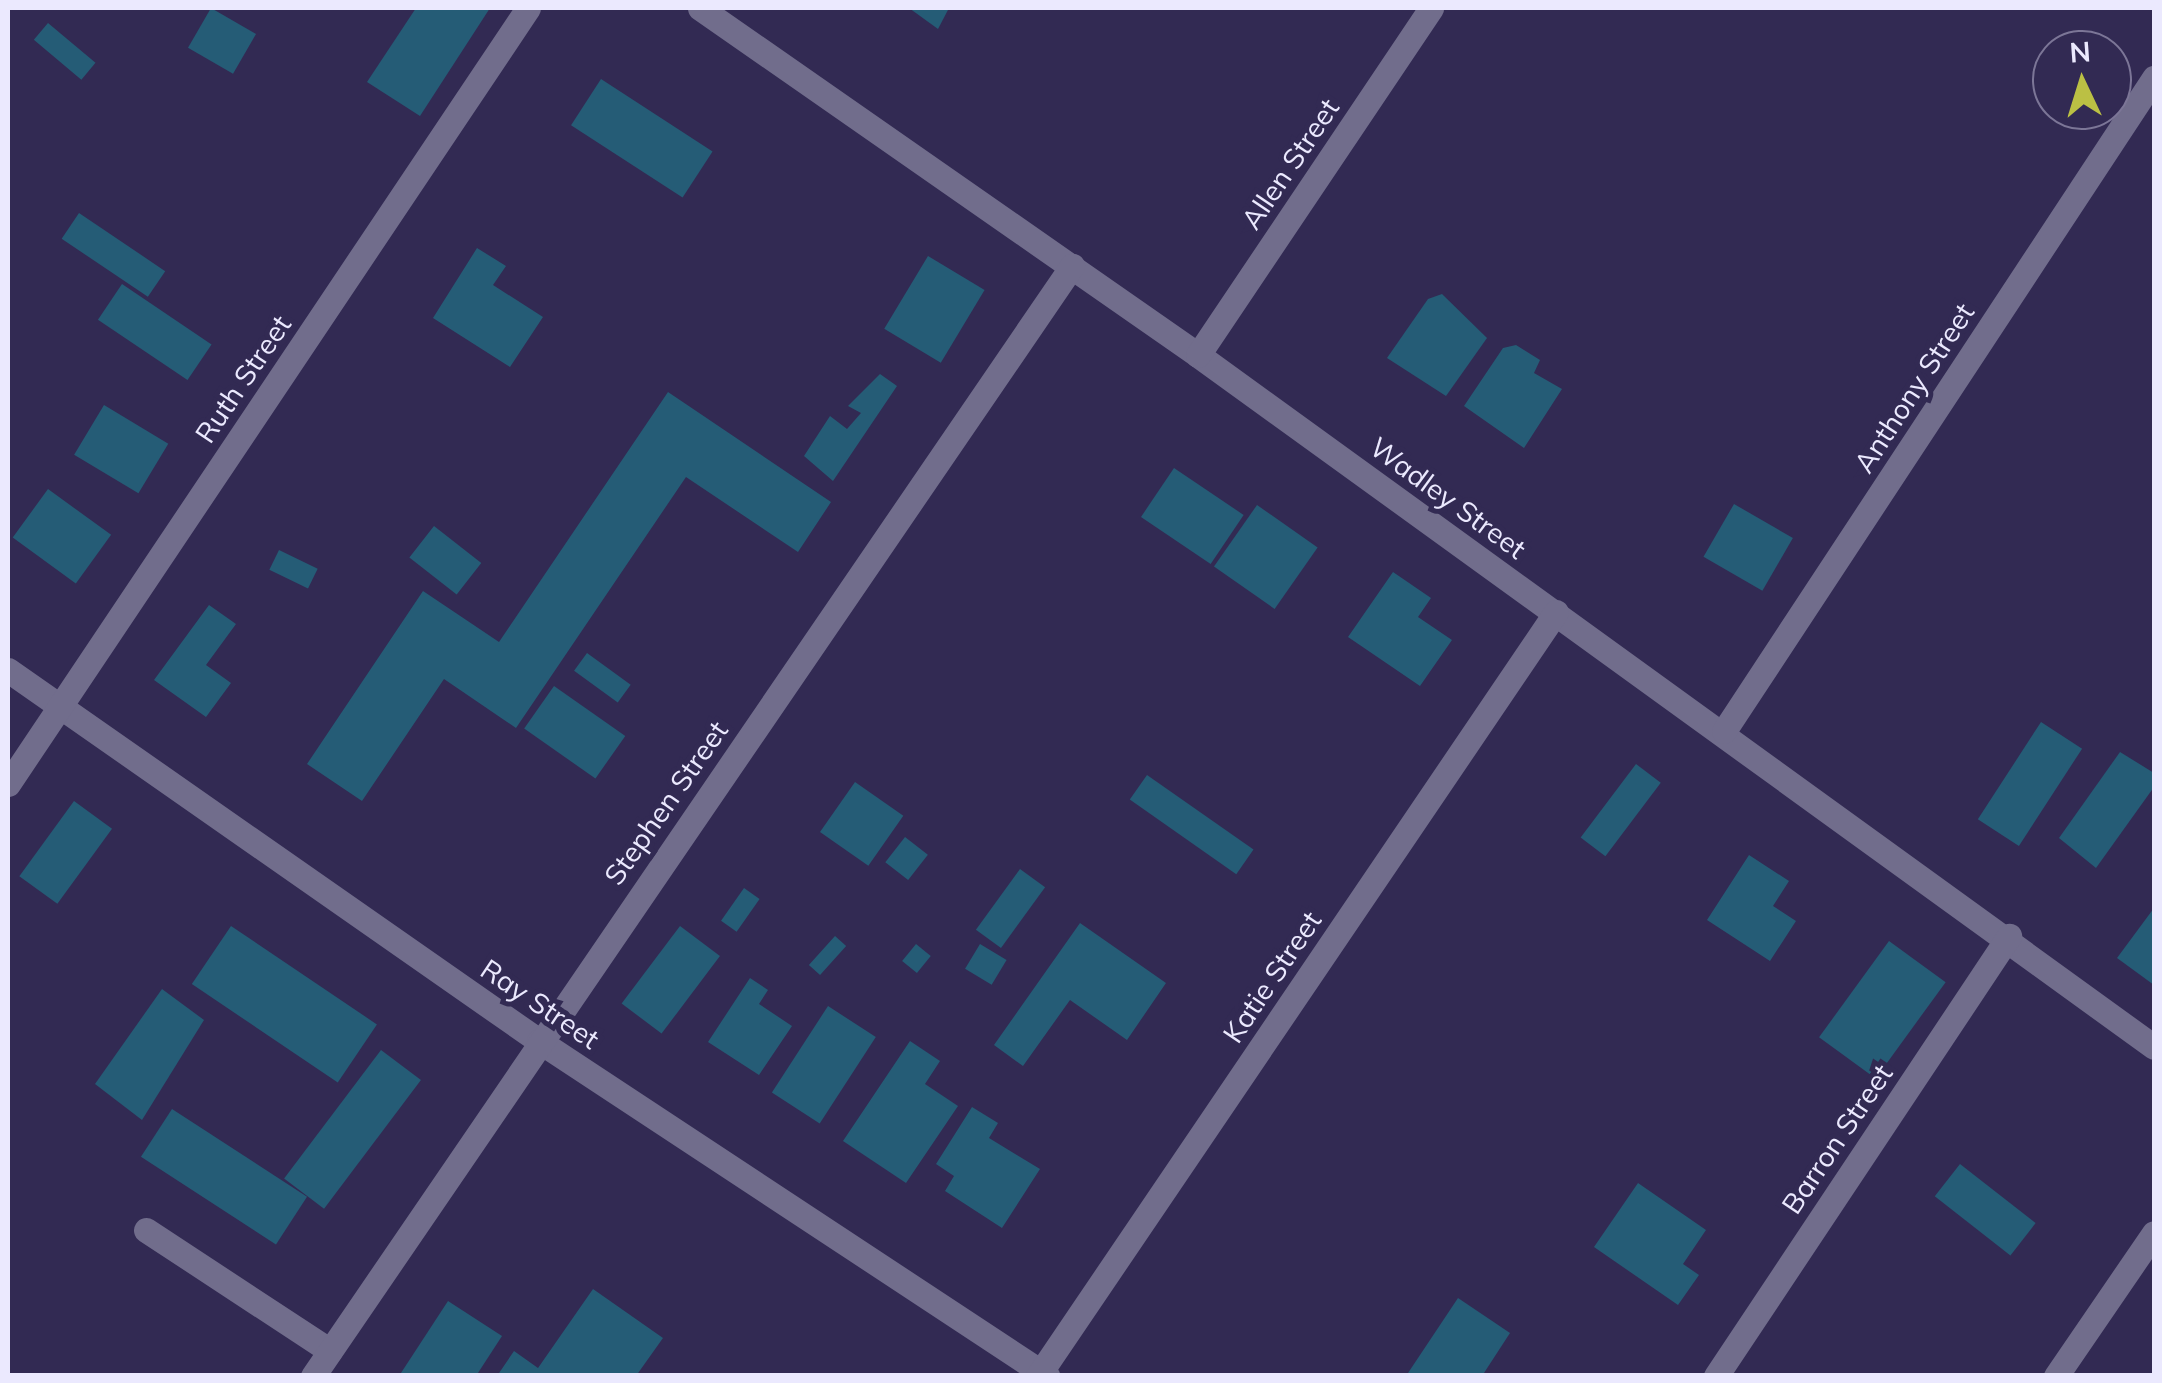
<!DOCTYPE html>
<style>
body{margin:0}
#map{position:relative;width:2162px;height:1383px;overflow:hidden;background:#322a53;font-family:Mulish,sans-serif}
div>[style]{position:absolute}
.building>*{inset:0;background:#255c76;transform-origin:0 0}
.minor>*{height:25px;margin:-12.5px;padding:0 12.5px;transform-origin:12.5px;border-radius:12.5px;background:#716d8c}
span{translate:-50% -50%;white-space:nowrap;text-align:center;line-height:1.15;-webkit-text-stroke:10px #322a53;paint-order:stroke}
.street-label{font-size:28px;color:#ebe9fe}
.frame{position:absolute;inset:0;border:10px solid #ebe9fe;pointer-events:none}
.north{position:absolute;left:2032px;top:30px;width:100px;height:100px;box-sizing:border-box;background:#322a53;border:2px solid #7c7697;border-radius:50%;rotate:356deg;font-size:28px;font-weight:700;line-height:40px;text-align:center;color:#ebe9fe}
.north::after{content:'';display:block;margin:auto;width:35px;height:45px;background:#bbc044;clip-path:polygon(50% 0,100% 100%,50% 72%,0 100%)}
</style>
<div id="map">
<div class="building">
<div style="left:211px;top:8px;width:52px;height:46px;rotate:30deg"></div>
<div style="clip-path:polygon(416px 8px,490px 8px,420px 116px,367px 82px)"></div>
<div style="clip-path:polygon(909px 8px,949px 8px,938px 29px)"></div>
<div style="left:48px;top:23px;width:62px;height:22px;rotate:40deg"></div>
<div style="left:601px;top:79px;width:133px;height:55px;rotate:33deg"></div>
<div style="left:79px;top:213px;width:104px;height:31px;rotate:34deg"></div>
<div style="clip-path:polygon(477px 248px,506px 266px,493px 285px,543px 317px,510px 367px,433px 318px)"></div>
<div style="left:928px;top:256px;width:66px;height:85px;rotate:31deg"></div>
<div style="left:122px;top:284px;width:108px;height:43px;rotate:34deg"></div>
<div style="clip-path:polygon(1442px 294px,1487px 338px,1446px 396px,1387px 358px,1428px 299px)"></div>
<div style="clip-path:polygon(1516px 345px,1540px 360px,1534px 373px,1562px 389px,1524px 448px,1464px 406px,1503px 348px)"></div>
<div style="clip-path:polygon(880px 374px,897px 386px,833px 481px,804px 456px,830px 416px,847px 429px,861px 413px,848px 406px)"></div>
<div style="clip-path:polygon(668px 392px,831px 502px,798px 552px,686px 477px,516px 728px,444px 679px,362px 801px,307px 764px,423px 591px,499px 642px)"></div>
<div style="left:104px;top:405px;width:75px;height:58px;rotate:31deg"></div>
<div style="left:1174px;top:468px;width:84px;height:59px;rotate:34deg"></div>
<div style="left:48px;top:489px;width:78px;height:60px;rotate:36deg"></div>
<div style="left:1734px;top:504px;width:68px;height:61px;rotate:30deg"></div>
<div style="left:1257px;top:505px;width:74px;height:75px;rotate:35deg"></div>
<div style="left:434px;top:526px;width:60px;height:40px;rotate:38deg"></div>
<div style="left:279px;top:550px;width:43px;height:22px;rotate:26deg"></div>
<div style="clip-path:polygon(1393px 572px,1431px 598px,1418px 617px,1452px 640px,1420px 686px,1348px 637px)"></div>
<div style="clip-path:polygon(209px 605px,236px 624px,206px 665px,231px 683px,206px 717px,154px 680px)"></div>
<div style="left:587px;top:653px;width:54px;height:22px;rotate:36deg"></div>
<div style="left:554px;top:686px;width:87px;height:52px;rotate:35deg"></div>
<div style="left:2041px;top:722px;width:49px;height:116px;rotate:33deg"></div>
<div style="clip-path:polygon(2120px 752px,2154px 773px,2154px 787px,2096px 868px,2059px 838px)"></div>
<div style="left:1636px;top:764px;width:31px;height:92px;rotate:37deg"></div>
<div style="left:1147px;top:775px;width:130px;height:30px;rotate:35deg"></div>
<div style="left:855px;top:782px;width:59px;height:61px;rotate:35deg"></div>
<div style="left:74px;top:801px;width:47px;height:93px;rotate:36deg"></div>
<div style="left:905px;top:837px;width:29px;height:32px;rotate:38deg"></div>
<div style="clip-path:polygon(1749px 855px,1789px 881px,1773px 906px,1796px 921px,1770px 961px,1707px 920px)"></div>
<div style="left:1020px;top:869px;width:31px;height:75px;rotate:36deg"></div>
<div style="left:744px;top:888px;width:19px;height:40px;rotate:35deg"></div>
<div style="clip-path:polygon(2154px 908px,2154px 985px,2117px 958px)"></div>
<div style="clip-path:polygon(1080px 923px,1166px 983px,1127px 1040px,1070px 1000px,1023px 1066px,994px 1045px)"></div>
<div style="left:231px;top:926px;width:176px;height:70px;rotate:34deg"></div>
<div style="left:680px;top:926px;width:50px;height:97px;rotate:37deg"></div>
<div style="left:835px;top:936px;width:15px;height:39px;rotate:42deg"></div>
<div style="left:1889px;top:941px;width:70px;height:119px;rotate:36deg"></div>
<div style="left:916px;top:944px;width:19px;height:22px;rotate:39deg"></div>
<div style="left:980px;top:944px;width:31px;height:29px;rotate:31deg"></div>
<div style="clip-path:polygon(750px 978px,768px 990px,759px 1004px,792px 1026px,759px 1075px,708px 1042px)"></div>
<div style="clip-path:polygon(162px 989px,204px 1020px,142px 1120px,95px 1084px)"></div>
<div style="left:828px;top:1006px;width:57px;height:103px;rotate:33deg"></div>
<div style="clip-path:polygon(910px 1041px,940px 1061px,925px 1084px,958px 1106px,906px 1183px,843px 1141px)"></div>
<div style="left:381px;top:1050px;width:50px;height:161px;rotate:37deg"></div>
<div style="clip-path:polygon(972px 1107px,998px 1123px,989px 1138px,1040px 1169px,1002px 1228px,945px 1191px,954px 1176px,936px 1164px)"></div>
<div style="left:172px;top:1109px;width:161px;height:57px;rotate:33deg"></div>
<div style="left:1960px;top:1164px;width:96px;height:41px;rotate:38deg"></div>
<div style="clip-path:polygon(1638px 1183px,1706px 1230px,1683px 1264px,1699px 1275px,1678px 1305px,1594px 1247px)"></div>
<div style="clip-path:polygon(593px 1289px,663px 1338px,636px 1376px,497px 1376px,514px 1351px,538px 1368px)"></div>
<div style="clip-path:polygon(1458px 1298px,1510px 1333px,1482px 1376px,1406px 1376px)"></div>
<div style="clip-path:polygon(448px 1301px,502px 1336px,476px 1376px,399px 1376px)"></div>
</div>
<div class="minor">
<div style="left:700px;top:8px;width:607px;rotate:34.87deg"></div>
<div style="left:1198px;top:355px;width:1180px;rotate:35.9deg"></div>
<div style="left:1198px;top:355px;width:418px;rotate:-56.1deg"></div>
<div style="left:8px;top:670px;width:648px;rotate:34.94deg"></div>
<div style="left:539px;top:1041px;width:609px;rotate:33.4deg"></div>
<div style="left:1724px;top:731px;width:782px;rotate:-56.64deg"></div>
<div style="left:8px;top:784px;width:934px;rotate:-56.17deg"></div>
<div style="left:146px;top:1230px;width:220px;rotate:33.3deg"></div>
<div style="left:313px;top:1376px;width:1345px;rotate:-55.64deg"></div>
<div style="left:1038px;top:1376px;width:923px;rotate:-55.86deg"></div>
<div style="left:1716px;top:1376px;width:529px;rotate:-56.34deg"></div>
<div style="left:2056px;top:1376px;width:173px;rotate:-55.6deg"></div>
</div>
<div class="street-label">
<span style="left:1290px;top:164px;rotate:-56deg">Allen Street</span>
<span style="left:243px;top:379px;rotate:-56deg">Ruth Street</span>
<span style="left:1914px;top:388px;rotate:-57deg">Anthony Street</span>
<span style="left:1448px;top:498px;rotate:36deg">Wadley Street</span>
<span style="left:666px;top:803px;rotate:-55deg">Stephen Street</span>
<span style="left:1272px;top:977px;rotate:-56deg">Katie Street</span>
<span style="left:540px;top:1004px;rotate:34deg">Ray Street</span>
<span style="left:1837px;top:1139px;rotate:-56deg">Barron Street</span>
</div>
<div class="frame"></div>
<div class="north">N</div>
</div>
